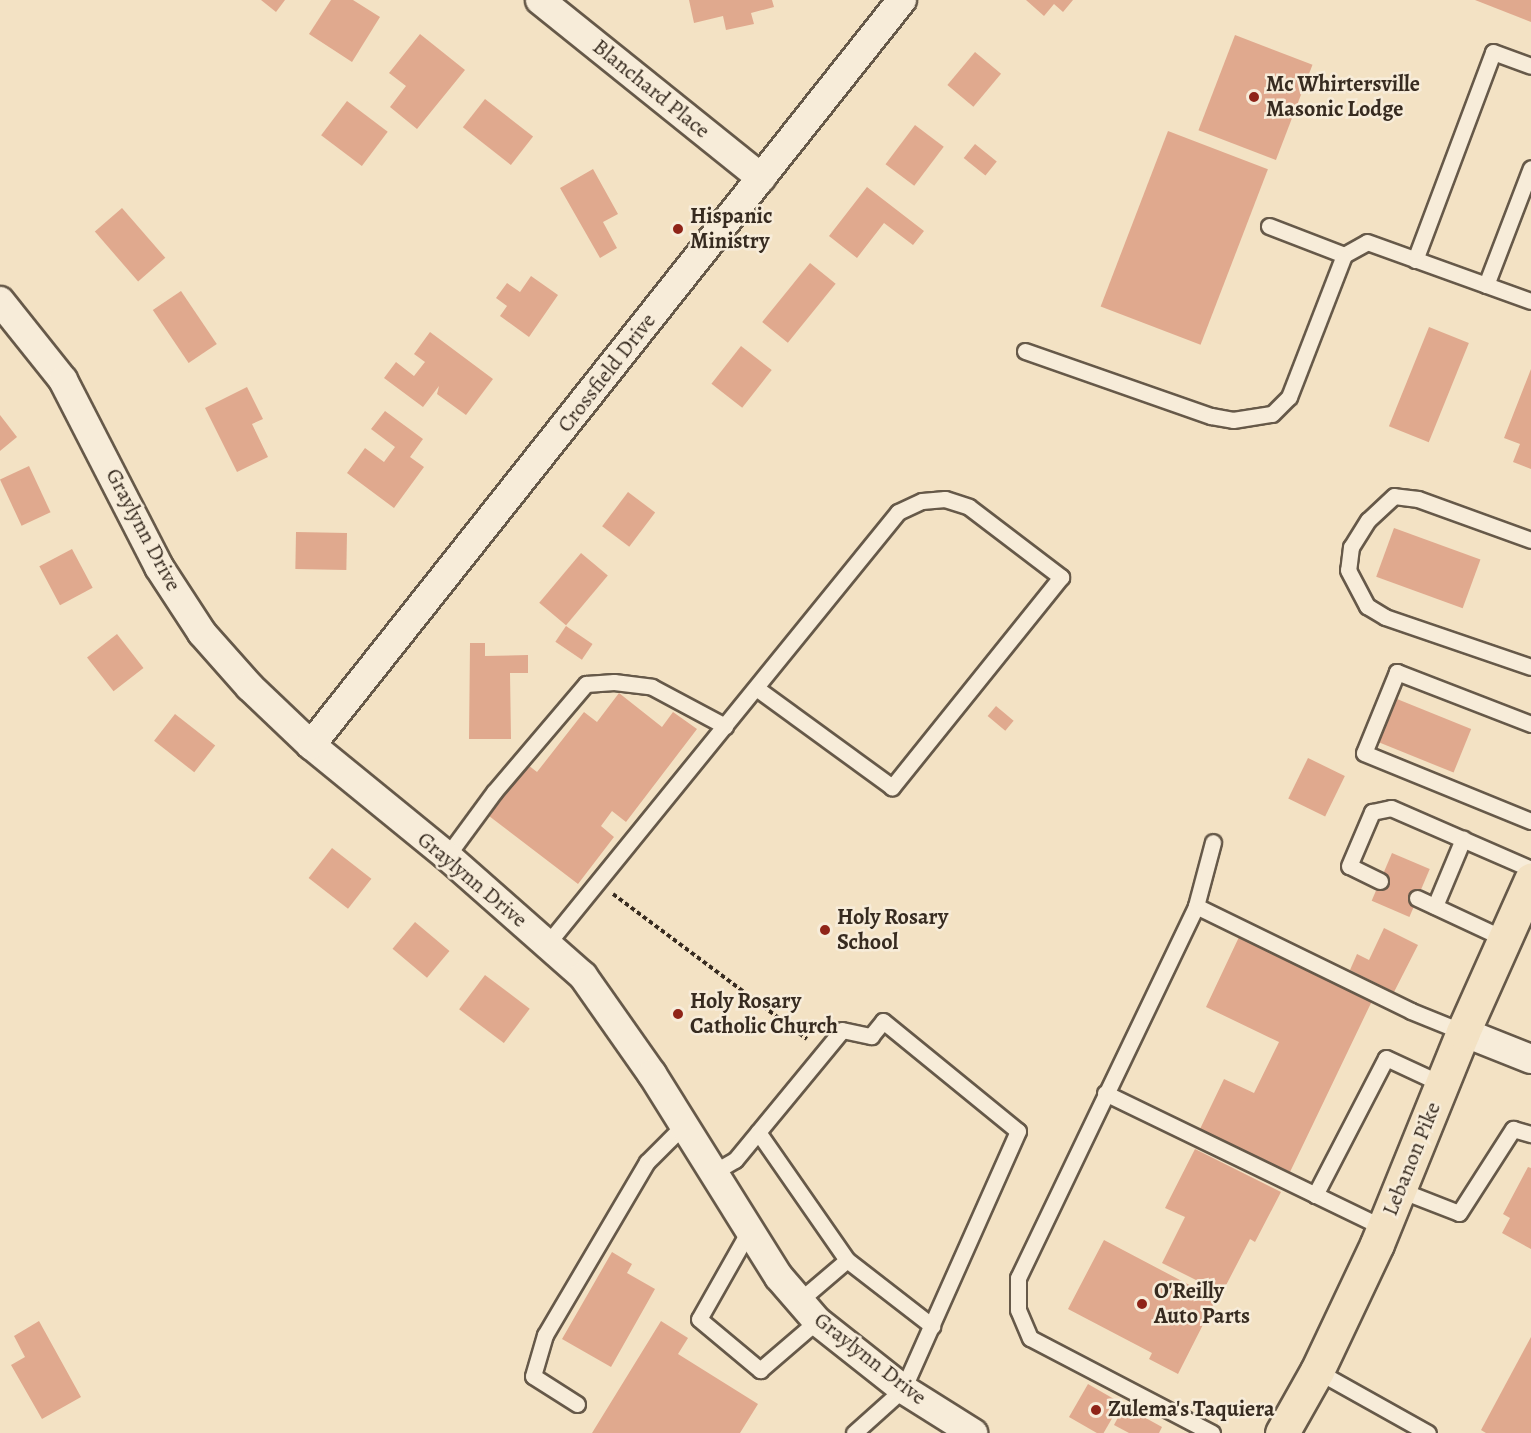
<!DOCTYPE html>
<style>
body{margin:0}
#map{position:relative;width:1531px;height:1433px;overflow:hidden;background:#f3e2c4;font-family:Alegreya,serif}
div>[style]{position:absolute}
.building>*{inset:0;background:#e0a98e;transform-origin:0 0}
.path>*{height:4px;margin-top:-2px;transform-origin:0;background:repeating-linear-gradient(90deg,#372b20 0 4.5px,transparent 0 7.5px)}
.roads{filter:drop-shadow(2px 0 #665949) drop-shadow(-2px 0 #665949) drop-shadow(0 2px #665949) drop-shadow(0 -2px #665949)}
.service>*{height:15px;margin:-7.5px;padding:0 7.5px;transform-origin:7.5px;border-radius:7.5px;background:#f7ecd9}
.minor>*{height:28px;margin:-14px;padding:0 14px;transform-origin:14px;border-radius:14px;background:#f7ecd9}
.primary>*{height:33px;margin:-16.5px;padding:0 16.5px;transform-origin:16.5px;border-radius:16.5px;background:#f3e2c4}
.dots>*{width:16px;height:16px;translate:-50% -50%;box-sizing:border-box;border:3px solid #f7ecd9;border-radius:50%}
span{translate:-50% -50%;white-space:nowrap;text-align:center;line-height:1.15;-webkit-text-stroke:5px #f7ecd9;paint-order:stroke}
.poi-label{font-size:22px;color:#372b20;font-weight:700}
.left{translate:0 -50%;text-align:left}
.street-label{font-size:22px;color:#372b20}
</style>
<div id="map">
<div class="building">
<div style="clip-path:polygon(261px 0,285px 0,276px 12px)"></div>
<div style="clip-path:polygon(331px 0,353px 0,380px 17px,352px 62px,309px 34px)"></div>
<div style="clip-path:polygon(689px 0,772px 0,774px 7px,751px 13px,754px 24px,726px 30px,723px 16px,694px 23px)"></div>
<div style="clip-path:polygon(1026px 0,1073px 0,1063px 12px,1054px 4px,1044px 16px)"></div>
<div style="clip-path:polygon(1475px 0,1531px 0,1531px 22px)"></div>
<div style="clip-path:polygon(420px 34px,465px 70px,417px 129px,390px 107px,406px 86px,389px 73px)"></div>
<div style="left:1235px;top:35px;width:83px;height:102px;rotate:21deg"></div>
<div style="left:975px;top:52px;width:34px;height:43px;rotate:40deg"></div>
<div style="left:485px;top:99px;width:61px;height:36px;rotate:38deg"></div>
<div style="left:347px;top:101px;width:51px;height:43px;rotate:37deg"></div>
<div style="left:915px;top:125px;width:36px;height:49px;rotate:37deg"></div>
<div style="left:1168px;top:131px;width:107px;height:188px;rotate:21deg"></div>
<div style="left:975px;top:144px;width:28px;height:18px;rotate:39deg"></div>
<div style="clip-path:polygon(593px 169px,618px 214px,603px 222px,617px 248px,600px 258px,560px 188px)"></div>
<div style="clip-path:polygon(867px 187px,924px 231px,913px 245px,884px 223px,857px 258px,829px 236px)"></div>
<div style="left:122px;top:208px;width:66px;height:36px;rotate:49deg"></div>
<div style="left:810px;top:263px;width:33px;height:76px;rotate:39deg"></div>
<div style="clip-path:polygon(531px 276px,558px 295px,529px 337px,500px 316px,507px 306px,496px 298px,507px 283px,520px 292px)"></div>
<div style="left:181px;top:291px;width:64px;height:34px;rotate:56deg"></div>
<div style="left:1429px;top:327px;width:43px;height:107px;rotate:22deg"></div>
<div style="clip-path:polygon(430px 332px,493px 379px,466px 415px,437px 394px,439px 386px,423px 407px,384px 378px,396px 362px,414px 376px,425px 362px,414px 354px)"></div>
<div style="left:741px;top:346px;width:39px;height:48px;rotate:38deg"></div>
<div style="clip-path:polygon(1531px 369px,1531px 469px,1513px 462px,1520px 444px,1504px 438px)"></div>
<div style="clip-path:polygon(247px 387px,263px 419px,252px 424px,268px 457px,237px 472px,205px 408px)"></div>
<div style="clip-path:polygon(385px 411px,423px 439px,410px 457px,424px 467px,394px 508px,347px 473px,365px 448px,384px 462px,395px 447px,371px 429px)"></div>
<div style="clip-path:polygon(0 415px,17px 437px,0 451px)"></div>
<div style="left:29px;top:466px;width:51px;height:32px;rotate:65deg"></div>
<div style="left:628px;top:492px;width:34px;height:43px;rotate:37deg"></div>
<div style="left:1394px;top:528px;width:92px;height:52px;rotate:20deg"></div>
<div style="left:296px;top:532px;width:51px;height:37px;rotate:1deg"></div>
<div style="left:72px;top:549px;width:44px;height:37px;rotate:62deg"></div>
<div style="left:581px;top:553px;width:35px;height:65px;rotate:40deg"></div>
<div style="left:566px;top:626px;width:32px;height:19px;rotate:34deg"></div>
<div style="left:117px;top:634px;width:43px;height:38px;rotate:52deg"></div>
<div style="clip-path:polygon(470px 643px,485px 643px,485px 656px,528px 655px,528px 673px,510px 673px,511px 739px,469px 739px)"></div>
<div style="clip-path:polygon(619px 693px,662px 727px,673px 712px,697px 729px,626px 822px,612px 811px,601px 826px,614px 837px,578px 884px,489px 816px,528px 765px,537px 772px,584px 712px,597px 722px)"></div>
<div style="left:1397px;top:699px;width:80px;height:47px;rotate:22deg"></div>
<div style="left:996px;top:706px;width:23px;height:13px;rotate:40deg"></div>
<div style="left:175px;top:714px;width:51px;height:34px;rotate:38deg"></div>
<div style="left:1308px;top:758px;width:41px;height:45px;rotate:26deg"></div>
<div style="left:332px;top:848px;width:50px;height:38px;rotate:38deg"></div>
<div style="left:1392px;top:853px;width:41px;height:52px;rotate:23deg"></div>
<div style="left:415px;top:922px;width:45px;height:35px;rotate:40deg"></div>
<div style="clip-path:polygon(1384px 928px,1418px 945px,1394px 992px,1350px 970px,1357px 954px,1369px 960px)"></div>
<div style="clip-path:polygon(1239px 937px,1372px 1001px,1290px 1172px,1200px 1129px,1224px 1079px,1254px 1093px,1279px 1042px,1206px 1007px)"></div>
<div style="left:485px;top:975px;width:56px;height:43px;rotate:37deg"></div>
<div style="clip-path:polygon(1195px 1149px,1281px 1192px,1255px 1242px,1250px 1239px,1222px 1293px,1162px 1263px,1185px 1217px,1165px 1208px)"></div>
<div style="clip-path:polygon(1528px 1167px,1531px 1168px,1531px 1249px,1502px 1233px,1510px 1218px,1503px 1214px)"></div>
<div style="clip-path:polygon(1104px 1240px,1216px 1299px,1178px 1374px,1149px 1359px,1152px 1353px,1068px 1309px)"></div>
<div style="clip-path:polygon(612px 1252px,632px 1264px,627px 1273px,655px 1289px,611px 1367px,562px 1339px)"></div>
<div style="clip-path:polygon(39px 1321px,81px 1397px,42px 1419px,11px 1365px,25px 1357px,14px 1336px)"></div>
<div style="clip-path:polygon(661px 1321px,688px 1338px,678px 1354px,758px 1404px,740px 1433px,592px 1433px)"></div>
<div style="clip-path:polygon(1531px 1337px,1531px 1433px,1486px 1433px,1481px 1430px)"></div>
<div style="left:1088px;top:1384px;width:38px;height:38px;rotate:30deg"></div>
<div style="clip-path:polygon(1124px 1406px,1162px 1427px,1159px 1433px,1129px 1433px,1114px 1425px)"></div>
</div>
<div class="path">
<div style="left:613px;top:894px;width:242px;rotate:36.8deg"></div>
</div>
<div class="roads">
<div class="service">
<div style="left:1269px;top:226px;width:80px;rotate:21.1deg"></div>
<div style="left:1344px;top:255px;width:26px;rotate:-29deg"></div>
<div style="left:1367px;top:242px;width:174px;rotate:19.8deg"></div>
<div style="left:1415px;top:260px;width:222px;rotate:-69.4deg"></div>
<div style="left:1493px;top:52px;width:40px;rotate:20.2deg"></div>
<div style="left:1486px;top:285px;width:125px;rotate:-69deg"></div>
<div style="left:1025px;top:351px;width:197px;rotate:19.3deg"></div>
<div style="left:1211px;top:416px;width:22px;rotate:10deg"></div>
<div style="left:1233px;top:420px;width:39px;rotate:-9deg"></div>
<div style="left:1272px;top:414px;width:24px;rotate:-45deg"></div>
<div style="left:1289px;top:397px;width:152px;rotate:-68.8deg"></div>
<div style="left:1531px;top:540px;width:120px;rotate:-160.1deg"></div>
<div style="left:1418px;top:499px;width:24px;rotate:-173deg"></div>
<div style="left:1394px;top:496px;width:35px;rotate:137deg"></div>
<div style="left:1368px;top:520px;width:32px;rotate:122deg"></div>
<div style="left:1351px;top:547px;width:23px;rotate:97deg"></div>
<div style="left:1348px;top:570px;width:41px;rotate:62.2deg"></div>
<div style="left:1367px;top:606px;width:21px;rotate:31deg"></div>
<div style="left:1385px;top:617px;width:154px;rotate:18.9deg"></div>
<div style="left:1531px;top:724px;width:144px;rotate:-158.8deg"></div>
<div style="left:1397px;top:672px;width:87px;rotate:112.2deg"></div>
<div style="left:1364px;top:753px;width:180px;rotate:22.2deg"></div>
<div style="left:447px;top:856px;width:79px;rotate:-53.7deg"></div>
<div style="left:494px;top:792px;width:142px;rotate:-49.6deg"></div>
<div style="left:586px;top:684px;width:28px;rotate:-4deg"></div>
<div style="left:614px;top:682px;width:38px;rotate:7deg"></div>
<div style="left:652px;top:687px;width:83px;rotate:28.1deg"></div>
<div style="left:1380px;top:881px;width:34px;rotate:-154deg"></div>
<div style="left:1349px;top:866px;width:59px;rotate:-66.9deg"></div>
<div style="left:1372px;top:812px;width:19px;rotate:-12deg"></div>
<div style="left:1391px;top:808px;width:153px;rotate:23.5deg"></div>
<div style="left:1417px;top:898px;width:97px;rotate:25deg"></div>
<div style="left:1196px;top:906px;width:239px;rotate:26deg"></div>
<div style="left:1411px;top:1011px;width:56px;rotate:22deg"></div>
<div style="left:1435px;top:906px;width:73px;rotate:-67.3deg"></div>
<div style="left:548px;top:943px;width:555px;rotate:-50.92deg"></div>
<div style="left:898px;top:512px;width:26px;rotate:-25deg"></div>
<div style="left:922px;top:501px;width:23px;rotate:-5deg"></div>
<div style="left:945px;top:499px;width:25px;rotate:18deg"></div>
<div style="left:969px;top:507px;width:116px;rotate:37.3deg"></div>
<div style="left:1061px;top:577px;width:270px;rotate:128.8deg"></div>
<div style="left:892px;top:787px;width:168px;rotate:-143.9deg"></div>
<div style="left:1105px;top:1093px;width:310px;rotate:25.8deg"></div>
<div style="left:758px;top:1132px;width:156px;rotate:55.2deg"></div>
<div style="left:847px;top:1260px;width:108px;rotate:37.8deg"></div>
<div style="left:714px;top:1172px;width:24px;rotate:-30deg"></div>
<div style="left:735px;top:1160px;width:168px;rotate:-50.5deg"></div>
<div style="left:842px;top:1030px;width:30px;rotate:12deg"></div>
<div style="left:871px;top:1036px;width:19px;rotate:-51deg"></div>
<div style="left:883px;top:1021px;width:174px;rotate:39.2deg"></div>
<div style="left:1018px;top:1131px;width:282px;rotate:114deg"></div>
<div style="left:903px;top:1389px;width:66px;rotate:138.1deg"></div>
<div style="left:1400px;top:1190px;width:63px;rotate:21.3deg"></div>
<div style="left:1459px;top:1213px;width:100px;rotate:-57.3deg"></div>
<div style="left:1513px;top:1129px;width:19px;rotate:16deg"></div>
<div style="left:1315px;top:1195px;width:154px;rotate:-62.6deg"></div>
<div style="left:1386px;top:1058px;width:62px;rotate:24.9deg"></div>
<div style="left:750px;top:1229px;width:103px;rotate:119.5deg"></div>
<div style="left:699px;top:1319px;width:80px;rotate:39.9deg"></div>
<div style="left:760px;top:1370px;width:75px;rotate:-40.7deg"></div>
<div style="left:799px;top:1301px;width:63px;rotate:-40.5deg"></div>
<div style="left:1317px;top:1371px;width:127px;rotate:29.2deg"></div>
<div style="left:577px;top:1404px;width:52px;rotate:-147.5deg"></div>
<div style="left:533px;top:1376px;width:43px;rotate:-73.7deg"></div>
<div style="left:545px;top:1335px;width:201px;rotate:-59.5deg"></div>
<div style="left:647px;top:1162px;width:51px;rotate:-45deg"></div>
<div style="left:1212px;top:1433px;width:205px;rotate:-152.4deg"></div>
<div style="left:1030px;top:1338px;width:30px;rotate:-113deg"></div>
<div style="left:1018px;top:1310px;width:32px;rotate:-90deg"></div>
<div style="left:1018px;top:1278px;width:412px;rotate:-64.4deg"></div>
<div style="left:1196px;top:906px;width:66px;rotate:-75.1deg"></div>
</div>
<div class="minor">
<div style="left:540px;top:0;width:284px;rotate:38.8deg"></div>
<div style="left:0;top:301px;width:101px;rotate:51.4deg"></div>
<div style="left:63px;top:380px;width:210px;rotate:62.8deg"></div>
<div style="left:159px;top:567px;width:79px;rotate:56.9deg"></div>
<div style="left:202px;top:633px;width:72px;rotate:48.4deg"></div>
<div style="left:250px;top:687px;width:84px;rotate:43.6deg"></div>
<div style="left:311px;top:745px;width:176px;rotate:39.2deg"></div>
<div style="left:447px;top:856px;width:181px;rotate:41.4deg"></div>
<div style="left:583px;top:976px;width:120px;rotate:54.9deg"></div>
<div style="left:652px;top:1074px;width:239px;rotate:58deg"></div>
<div style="left:779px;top:1277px;width:58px;rotate:49.2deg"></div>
<div style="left:817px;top:1321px;width:110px;rotate:38.3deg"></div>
<div style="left:903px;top:1389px;width:83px;rotate:32.2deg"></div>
<div style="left:311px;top:745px;width:951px;rotate:-51.58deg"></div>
<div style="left:1463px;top:1032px;width:73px;rotate:21.7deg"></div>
</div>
<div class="primary">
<div style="left:1282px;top:1433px;width:71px;rotate:-60.6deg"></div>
<div style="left:1317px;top:1371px;width:140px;rotate:-64.7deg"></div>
<div style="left:1377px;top:1244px;width:229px;rotate:-67.9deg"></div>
<div style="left:1463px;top:1032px;width:167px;rotate:-65.9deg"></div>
</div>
</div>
<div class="dots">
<div style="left:1254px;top:97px;background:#8f2418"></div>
<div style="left:678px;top:229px;background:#8f2418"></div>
<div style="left:825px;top:930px;background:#8f2418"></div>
<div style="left:678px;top:1014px;background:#8f2418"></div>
<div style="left:1142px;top:1304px;background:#8f2418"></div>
<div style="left:1096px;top:1410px;background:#8f2418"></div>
</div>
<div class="poi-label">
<span class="left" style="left:1266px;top:97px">Mc Whirtersville<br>Masonic Lodge</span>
<span class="left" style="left:690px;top:229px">Hispanic<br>Ministry</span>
<span class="left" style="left:837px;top:930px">Holy Rosary<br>School</span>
<span class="left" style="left:690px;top:1014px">Holy Rosary<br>Catholic Church</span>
<span class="left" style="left:1154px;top:1304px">O'Reilly<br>Auto Parts</span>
<span class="left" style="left:1108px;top:1410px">Zulema's Taquiera</span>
</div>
<div class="street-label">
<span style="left:651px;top:89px;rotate:39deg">Blanchard Place</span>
<span style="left:607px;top:373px;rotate:-52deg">Crossfield Drive</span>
<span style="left:143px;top:530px;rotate:62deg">Graylynn Drive</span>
<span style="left:472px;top:880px;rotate:40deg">Graylynn Drive</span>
<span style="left:1412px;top:1159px;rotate:-68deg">Lebanon Pike</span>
<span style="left:870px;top:1359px;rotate:38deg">Graylynn Drive</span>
</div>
</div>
